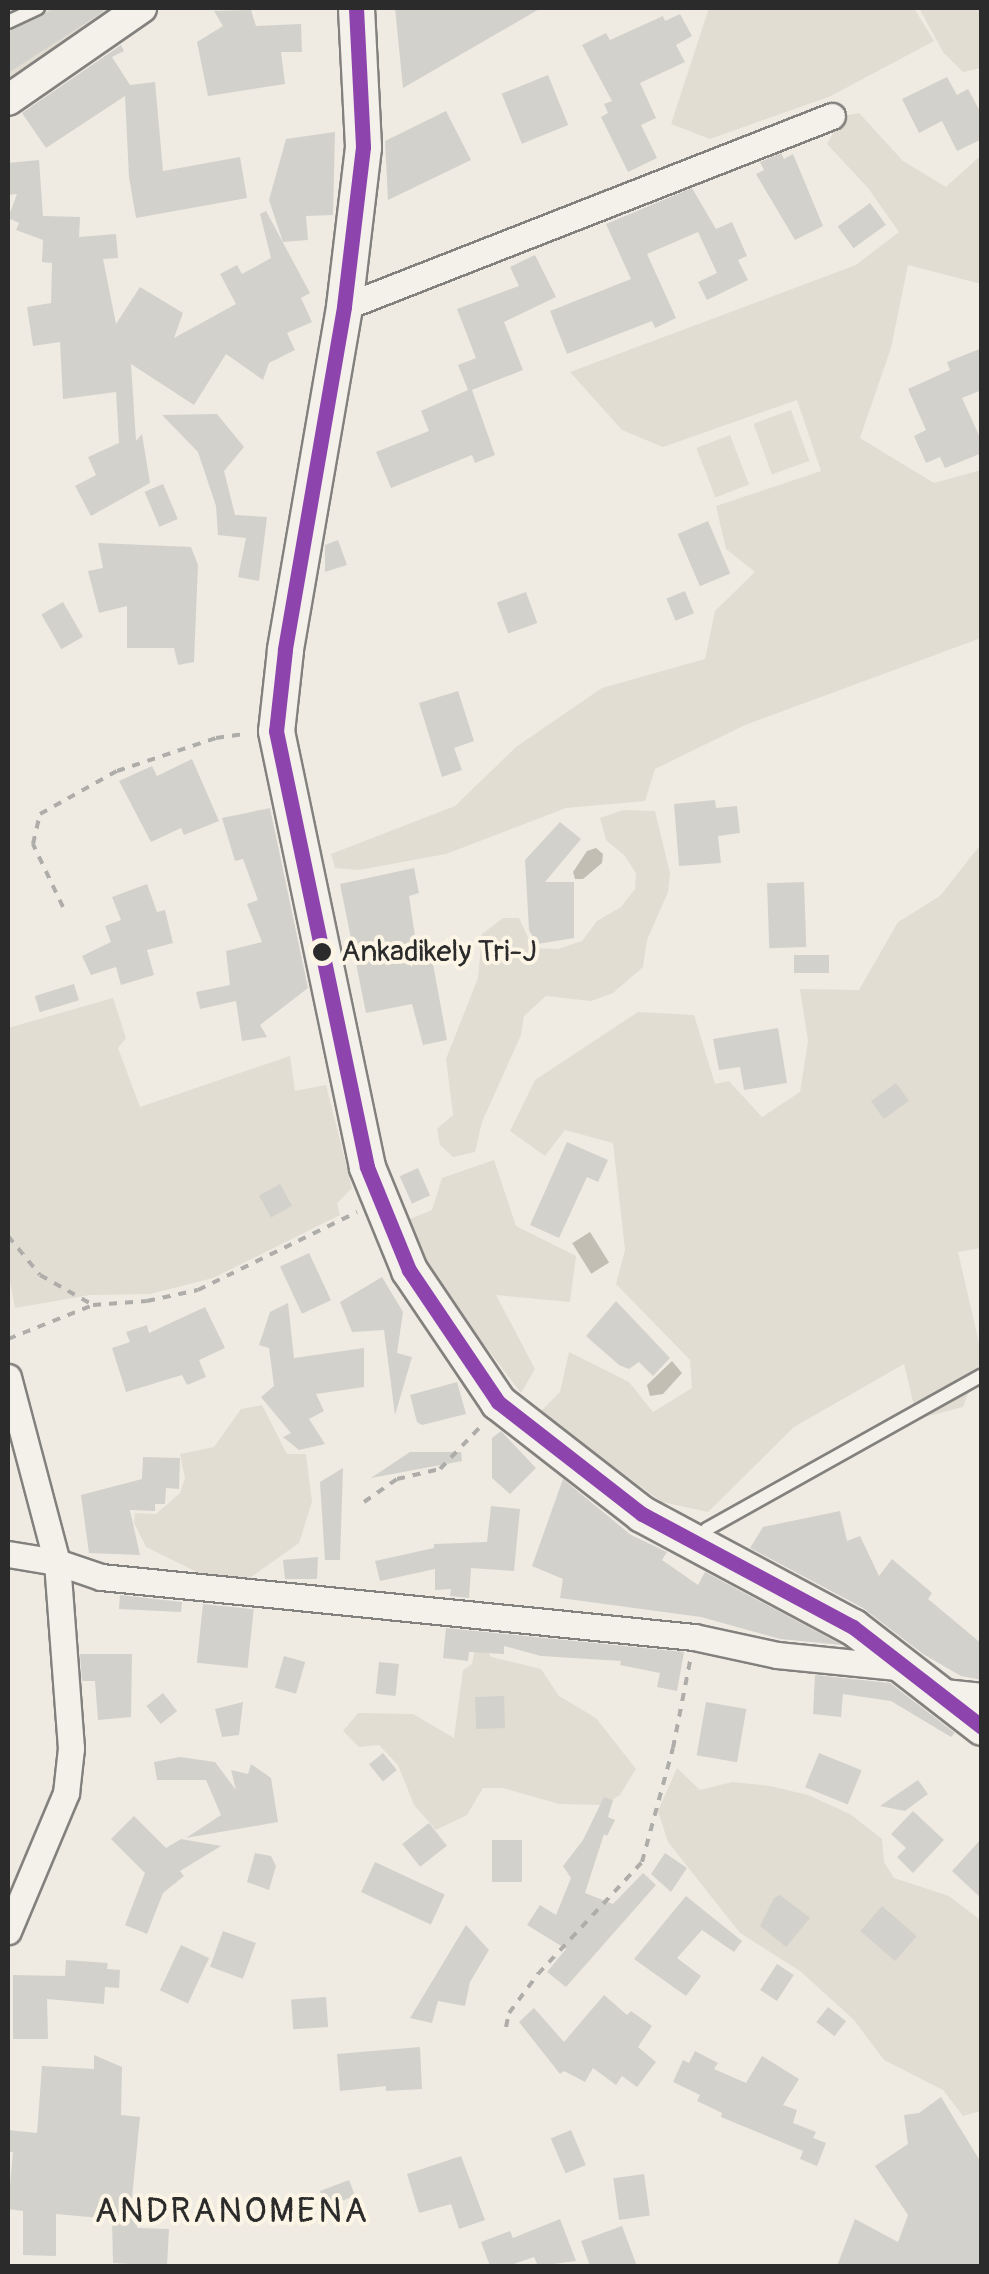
<!DOCTYPE html>
<style>
body{margin:0}
#map{position:relative;width:989px;height:2274px;overflow:hidden;background:#efebe3;font-family:Pangolin,sans-serif}
div>[style]{position:absolute}
.built>*{inset:0;background:#e2ddd2}
.green>*{inset:0;background:#e1ddd2;transform-origin:0 0}
.water>*{inset:0;background:#c2beb4;transform-origin:0 0}
.building>*{inset:0;background:#d3d1cb;transform-origin:0 0}
.path>*{height:4px;margin-top:-2px;transform-origin:0;background:repeating-linear-gradient(90deg,#afada9 0 8px,transparent 0 16px)}
.roads{filter:drop-shadow(2px 0 #83817e) drop-shadow(-2px 0 #83817e) drop-shadow(0 2px #83817e) drop-shadow(0 -2px #83817e)}
.service>*{height:12px;margin:-6px;padding:0 6px;transform-origin:6px;border-radius:6px;background:#f4f1eb}
.minor>*{height:25px;margin:-12.5px;padding:0 12.5px;transform-origin:12.5px;border-radius:12.5px;background:#f4f1eb}
.tertiary>*{height:30px;margin:-15px;padding:0 15px;transform-origin:15px;border-radius:15px;background:#f4f1eb}
.secondary>*{height:35px;margin:-17.5px;padding:0 17.5px;transform-origin:17.5px;border-radius:17.5px;background:#f4f1eb}
.bus-1>*{height:15px;margin:-7.5px;padding:0 7.5px;transform-origin:7.5px;border-radius:7.5px;background:#8e44ad}
.dots>*{width:28px;height:28px;translate:-50% -50%;box-sizing:border-box;border:5px solid #fcf5e5;border-radius:50%}
span{translate:-50% -50%;white-space:nowrap;text-align:center;line-height:1.15;-webkit-text-stroke:8px #fcf5e5;paint-order:stroke}
.bus-label{font-size:30px;color:#2b2b2b}
.left{translate:0 -50%;text-align:left}
.neighbourhood-label{font-size:35px;color:#2b2b2b;letter-spacing:2.5px}
.frame{position:absolute;inset:0;border:10px solid #2b2b2b;pointer-events:none}
</style>
<div id="map">
<div class="built">
<div style="clip-path:polygon(8px 8px,135px 8px,8px 83px)"></div>
</div>
<div class="green">
<div style="clip-path:polygon(709px 8px,914px 8px,934px 41px,831px 96px,710px 139px,671px 124px)"></div>
<div style="clip-path:polygon(919px 8px,981px 8px,981px 68px,963px 72px,943px 52px)"></div>
<div style="clip-path:polygon(859px 113px,903px 161px,946px 187px,981px 155px,981px 284px,908px 265px,891px 348px,860px 438px,934px 483px,981px 470px,981px 638px,745px 725px,655px 769px,645px 801px,566px 808px,446px 854px,359px 870px,335px 868px,331px 854px,455px 806px,516px 747px,602px 688px,705px 659px,715px 611px,755px 572px,726px 549px,716px 506px,821px 471px,797px 400px,663px 447px,622px 430px,570px 372px,856px 265px,899px 232px,868px 188px,827px 144px,843px 116px)"></div>
<div style="left:791px;top:410px;width:54px;height:40px;rotate:70deg"></div>
<div style="left:730px;top:435px;width:53px;height:36px;rotate:69deg"></div>
<div style="clip-path:polygon(623px 810px,655px 811px,670px 873px,668px 892px,647px 940px,643px 967px,613px 993px,591px 1001px,546px 996px,524px 1016px,521px 1035px,482px 1122px,475px 1152px,453px 1157px,440px 1145px,437px 1129px,453px 1115px,446px 1059px,478px 978px,482px 934px,503px 918px,519px 918px,533px 948px,558px 949px,582px 941px,597px 921px,621px 907px,635px 889px,636px 873px,624px 855px,606px 840px,600px 818px)"></div>
<div style="clip-path:polygon(981px 844px,981px 1248px,958px 1252px,982px 1356px,963px 1407px,917px 1419px,904px 1364px,794px 1427px,708px 1512px,662px 1502px,539px 1413px,560px 1392px,569px 1352px,629px 1382px,653px 1412px,692px 1388px,690px 1360px,616px 1284px,625px 1250px,613px 1143px,565px 1130px,545px 1156px,510px 1131px,535px 1080px,638px 1012px,694px 1015px,715px 1084px,729px 1081px,762px 1117px,800px 1092px,808px 1041px,800px 989px,859px 990px,898px 922px,940px 896px)"></div>
<div style="clip-path:polygon(113px 998px,126px 1038px,118px 1048px,140px 1107px,290px 1056px,295px 1091px,326px 1085px,352px 1188px,337px 1203px,340px 1215px,213px 1278px,150px 1294px,90px 1295px,15px 1308px,8px 1271px,8px 1028px)"></div>
<div style="clip-path:polygon(494px 1160px,516px 1226px,576px 1256px,570px 1302px,496px 1295px,535px 1369px,521px 1393px,434px 1279px,400px 1223px,432px 1210px,442px 1178px)"></div>
<div style="clip-path:polygon(262px 1405px,287px 1454px,306px 1454px,312px 1502px,299px 1543px,240px 1585px,215px 1581px,146px 1547px,134px 1523px,135px 1513px,156px 1514px,180px 1493px,185px 1478px,180px 1454px,214px 1447px,241px 1409px)"></div>
<div style="clip-path:polygon(478px 1635px,491px 1657px,541px 1669px,559px 1696px,596px 1718px,636px 1769px,620px 1795px,603px 1805px,559px 1804px,503px 1788px,483px 1788px,467px 1815px,436px 1830px,414px 1805px,398px 1765px,379px 1745px,359px 1747px,343px 1731px,358px 1713px,413px 1714px,454px 1738px,463px 1670px,472px 1664px)"></div>
<div style="clip-path:polygon(677px 1768px,700px 1790px,732px 1782px,770px 1786px,808px 1795px,850px 1814px,882px 1839px,884px 1862px,894px 1878px,949px 1896px,979px 1919px,981px 2111px,963px 2116px,943px 2090px,884px 2060px,854px 2020px,800px 1971px,740px 1933px,668px 1842px,658px 1811px)"></div>
</div>
<div class="water">
<div style="clip-path:polygon(596px 848px,603px 854px,602px 863px,583px 879px,575px 879px,573px 872px,587px 851px)"></div>
<div style="left:590px;top:1232px;width:36px;height:21px;rotate:58deg"></div>
<div style="clip-path:polygon(672px 1361px,682px 1373px,663px 1394px,650px 1396px,647px 1385px)"></div>
</div>
<div class="building">
<div style="clip-path:polygon(56px 8px,101px 8px,103px 12px,8px 73px,8px 32px)"></div>
<div style="clip-path:polygon(395px 8px,541px 8px,403px 88px)"></div>
<div style="clip-path:polygon(251px 10px,256px 26px,301px 24px,302px 52px,281px 52px,285px 84px,208px 96px,197px 42px,223px 26px,214px 11px)"></div>
<div style="clip-path:polygon(680px 14px,692px 36px,676px 45px,685px 62px,640px 83px,656px 118px,641px 125px,657px 158px,628px 172px,601px 117px,608px 113px,604px 104px,612px 101px,582px 45px,606px 33px,610px 40px,663px 16px,665px 21px)"></div>
<div style="clip-path:polygon(121px 45px,124px 51px,112px 57px,130px 85px,155px 82px,163px 171px,240px 157px,247px 198px,136px 218px,129px 177px,125px 96px,46px 148px,22px 113px)"></div>
<div style="left:548px;top:75px;width:54px;height:50px;rotate:68deg"></div>
<div style="clip-path:polygon(947px 77px,957px 95px,968px 89px,982px 115px,982px 139px,957px 151px,942px 121px,919px 133px,902px 99px)"></div>
<div style="clip-path:polygon(446px 111px,471px 160px,388px 200px,385px 141px)"></div>
<div style="clip-path:polygon(335px 132px,333px 215px,306px 216px,308px 240px,283px 242px,269px 200px,286px 139px)"></div>
<div style="clip-path:polygon(781px 153px,784px 159px,793px 154px,823px 226px,795px 240px,756px 174px,764px 170px,760px 162px)"></div>
<div style="clip-path:polygon(39px 160px,43px 216px,80px 217px,79px 237px,116px 234px,118px 258px,103px 259px,116px 324px,140px 287px,183px 313px,174px 338px,236px 304px,220px 274px,237px 265px,242px 274px,271px 258px,260px 214px,266px 211px,310px 293px,301px 298px,312px 322px,287px 333px,295px 350px,269px 363px,263px 380px,226px 354px,194px 405px,131px 364px,136px 441px,142px 434px,150px 483px,91px 516px,75px 486px,96px 475px,88px 457px,119px 443px,116px 392px,63px 399px,60px 342px,33px 346px,27px 307px,51px 303px,52px 263px,42px 262px,43px 240px,16px 230px,19px 223px,8px 218px,17px 194px,8px 195px,8px 163px)"></div>
<div style="clip-path:polygon(692px 188px,716px 229px,732px 222px,747px 256px,738px 260px,748px 280px,707px 300px,698px 282px,717px 273px,698px 232px,647px 254px,676px 318px,655px 328px,652px 321px,567px 354px,550px 311px,631px 279px,606px 224px)"></div>
<div style="left:870px;top:203px;width:27px;height:40px;rotate:54deg"></div>
<div style="clip-path:polygon(535px 255px,556px 297px,504px 322px,523px 370px,472px 390px,495px 455px,475px 463px,472px 455px,391px 488px,376px 452px,429px 431px,421px 411px,468px 390px,458px 365px,476px 358px,457px 309px,519px 286px,510px 267px)"></div>
<div style="clip-path:polygon(982px 348px,982px 390px,962px 398px,982px 442px,982px 453px,945px 468px,940px 457px,926px 463px,914px 436px,926px 430px,908px 389px,950px 370px,947px 362px)"></div>
<div style="clip-path:polygon(217px 414px,244px 447px,224px 471px,235px 515px,267px 517px,259px 581px,238px 577px,246px 538px,218px 535px,216px 506px,198px 452px,162px 415px)"></div>
<div style="left:163px;top:484px;width:38px;height:20px;rotate:67deg"></div>
<div style="left:708px;top:521px;width:57px;height:33px;rotate:67deg"></div>
<div style="clip-path:polygon(338px 540px,347px 565px,325px 572px,325px 545px)"></div>
<div style="clip-path:polygon(98px 543px,191px 547px,198px 565px,194px 662px,178px 665px,174px 648px,127px 648px,127px 606px,99px 613px,88px 571px,103px 568px)"></div>
<div style="left:685px;top:591px;width:24px;height:20px;rotate:68deg"></div>
<div style="left:526px;top:592px;width:33px;height:31px;rotate:70deg"></div>
<div style="left:63px;top:602px;width:40px;height:25px;rotate:60deg"></div>
<div style="clip-path:polygon(458px 691px,474px 741px,454px 748px,462px 770px,442px 777px,419px 703px)"></div>
<div style="clip-path:polygon(192px 759px,219px 821px,184px 835px,181px 828px,151px 842px,119px 781px,152px 766px,157px 776px)"></div>
<div style="clip-path:polygon(715px 800px,716px 808px,737px 806px,740px 833px,718px 836px,721px 863px,679px 866px,674px 804px)"></div>
<div style="clip-path:polygon(270px 808px,308px 988px,260px 1025px,267px 1037px,242px 1041px,236px 1001px,200px 1009px,196px 992px,230px 985px,226px 951px,262px 942px,247px 904px,258px 900px,243px 859px,235px 861px,222px 818px)"></div>
<div style="clip-path:polygon(560px 822px,581px 839px,545px 882px,574px 882px,574px 938px,537px 944px,529px 930px,525px 860px)"></div>
<div style="clip-path:polygon(414px 868px,419px 893px,409px 896px,417px 950px,430px 948px,447px 1040px,423px 1045px,412px 1004px,366px 1013px,340px 884px)"></div>
<div style="left:804px;top:882px;width:65px;height:37px;rotate:88deg"></div>
<div style="clip-path:polygon(147px 884px,157px 912px,165px 910px,173px 943px,147px 950px,154px 975px,121px 985px,116px 967px,91px 975px,82px 956px,111px 942px,105px 926px,121px 920px,112px 897px)"></div>
<div style="left:829px;top:955px;width:18px;height:35px;rotate:90deg"></div>
<div style="left:74px;top:984px;width:17px;height:41px;rotate:73deg"></div>
<div style="clip-path:polygon(778px 1028px,787px 1083px,744px 1090px,740px 1067px,719px 1070px,713px 1039px)"></div>
<div style="left:896px;top:1083px;width:22px;height:31px;rotate:54deg"></div>
<div style="clip-path:polygon(567px 1142px,608px 1160px,598px 1182px,587px 1177px,559px 1238px,530px 1225px)"></div>
<div style="left:418px;top:1168px;width:30px;height:20px;rotate:66deg"></div>
<div style="left:280px;top:1184px;width:25px;height:24px;rotate:61deg"></div>
<div style="left:309px;top:1253px;width:52px;height:32px;rotate:65deg"></div>
<div style="clip-path:polygon(382px 1277px,403px 1312px,397px 1353px,412px 1357px,395px 1415px,384px 1330px,352px 1332px,340px 1302px)"></div>
<div style="clip-path:polygon(616px 1301px,670px 1358px,653px 1376px,639px 1362px,629px 1369px,619px 1365px,586px 1336px)"></div>
<div style="clip-path:polygon(288px 1303px,294px 1358px,364px 1348px,364px 1387px,316px 1394px,324px 1411px,309px 1419px,325px 1444px,299px 1450px,283px 1437px,291px 1433px,261px 1397px,274px 1386px,269px 1348px,259px 1345px,270px 1312px)"></div>
<div style="clip-path:polygon(205px 1307px,225px 1348px,199px 1360px,206px 1377px,187px 1385px,182px 1375px,126px 1392px,112px 1348px,130px 1342px,126px 1332px,147px 1325px,149px 1333px)"></div>
<div style="clip-path:polygon(457px 1382px,466px 1414px,422px 1425px,417px 1422px,410px 1395px)"></div>
<div style="clip-path:polygon(501px 1431px,536px 1468px,510px 1494px,492px 1478px,492px 1438px)"></div>
<div style="clip-path:polygon(410px 1452px,461px 1452px,462px 1461px,371px 1478px)"></div>
<div style="clip-path:polygon(143px 1457px,180px 1458px,179px 1489px,166px 1488px,165px 1504px,155px 1504px,155px 1511px,130px 1510px,140px 1555px,89px 1553px,81px 1495px,142px 1479px)"></div>
<div style="clip-path:polygon(343px 1468px,340px 1560px,325px 1560px,320px 1482px)"></div>
<div style="clip-path:polygon(563px 1479px,631px 1535px,667px 1552px,662px 1560px,698px 1585px,705px 1572px,842px 1645px,780px 1639px,701px 1617px,560px 1598px,563px 1579px,532px 1566px)"></div>
<div style="clip-path:polygon(491px 1506px,520px 1509px,514px 1571px,471px 1568px,469px 1598px,450px 1596px,451px 1589px,435px 1590px,435px 1569px,380px 1581px,375px 1561px,434px 1548px,434px 1544px,487px 1542px)"></div>
<div style="clip-path:polygon(840px 1511px,847px 1541px,860px 1536px,879px 1576px,892px 1559px,932px 1593px,928px 1599px,982px 1644px,982px 1680px,961px 1676px,923px 1654px,863px 1608px,750px 1548px,763px 1527px)"></div>
<div style="clip-path:polygon(318px 1557px,317px 1579px,285px 1579px,283px 1560px)"></div>
<div style="clip-path:polygon(120px 1595px,182px 1602px,181px 1612px,119px 1609px)"></div>
<div style="left:203px;top:1604px;width:51px;height:59px;rotate:6deg"></div>
<div style="clip-path:polygon(446px 1628px,684px 1652px,677px 1691px,657px 1687px,660px 1673px,620px 1665px,621px 1661px,541px 1656px,504px 1646px,504px 1654px,469px 1652px,468px 1661px,443px 1658px)"></div>
<div style="clip-path:polygon(80px 1654px,132px 1654px,131px 1717px,98px 1720px,95px 1681px,82px 1681px)"></div>
<div style="left:284px;top:1656px;width:22px;height:33px;rotate:16deg"></div>
<div style="left:379px;top:1662px;width:20px;height:32px;rotate:6deg"></div>
<div style="clip-path:polygon(815px 1675px,890px 1683px,955px 1733px,951px 1737px,891px 1701px,843px 1694px,841px 1717px,813px 1714px)"></div>
<div style="left:163px;top:1693px;width:23px;height:21px;rotate:52deg"></div>
<div style="left:504px;top:1696px;width:32px;height:29px;rotate:88deg"></div>
<div style="clip-path:polygon(243px 1702px,239px 1735px,222px 1737px,215px 1709px)"></div>
<div style="left:706px;top:1702px;width:41px;height:54px;rotate:10deg"></div>
<div style="left:383px;top:1753px;width:22px;height:18px;rotate:51deg"></div>
<div style="left:819px;top:1753px;width:46px;height:37px;rotate:22deg"></div>
<div style="clip-path:polygon(180px 1757px,215px 1762px,236px 1790px,231px 1770px,248px 1774px,251px 1764px,271px 1778px,278px 1822px,186px 1838px,221px 1815px,206px 1780px,157px 1780px,154px 1762px)"></div>
<div style="clip-path:polygon(918px 1780px,928px 1794px,905px 1811px,880px 1806px)"></div>
<div style="clip-path:polygon(604px 1797px,613px 1800px,608px 1817px,615px 1820px,607px 1836px,604px 1834px,585px 1893px,613px 1904px,643px 1873px,656px 1885px,566px 1987px,547px 1972px,566px 1949px,527px 1925px,540px 1905px,556px 1915px,571px 1878px,563px 1866px,583px 1840px)"></div>
<div style="clip-path:polygon(913px 1811px,944px 1840px,913px 1873px,897px 1857px,906px 1848px,891px 1834px)"></div>
<div style="clip-path:polygon(134px 1816px,166px 1848px,181px 1839px,221px 1846px,180px 1871px,184px 1876px,163px 1893px,147px 1934px,125px 1925px,145px 1873px,111px 1839px)"></div>
<div style="left:429px;top:1823px;width:29px;height:34px;rotate:52deg"></div>
<div style="clip-path:polygon(982px 1838px,982px 1899px,952px 1871px)"></div>
<div style="left:492px;top:1840px;width:30px;height:42px"></div>
<div style="clip-path:polygon(255px 1853px,271px 1856px,276px 1866px,269px 1890px,247px 1882px)"></div>
<div style="clip-path:polygon(665px 1853px,687px 1868px,671px 1892px,651px 1874px)"></div>
<div style="left:375px;top:1862px;width:77px;height:33px;rotate:25deg"></div>
<div style="clip-path:polygon(780px 1895px,810px 1918px,786px 1947px,760px 1926px,774px 1898px)"></div>
<div style="clip-path:polygon(686px 1896px,742px 1941px,734px 1952px,702px 1930px,677px 1958px,701px 1976px,686px 1996px,634px 1959px)"></div>
<div style="left:882px;top:1906px;width:46px;height:33px;rotate:41deg"></div>
<div style="clip-path:polygon(466px 1925px,489px 1950px,470px 1982px,465px 2006px,438px 2001px,432px 2023px,410px 2018px)"></div>
<div style="left:223px;top:1931px;width:35px;height:38px;rotate:20deg"></div>
<div style="left:181px;top:1945px;width:31px;height:50px;rotate:25deg"></div>
<div style="clip-path:polygon(66px 1960px,108px 1963px,107px 1969px,120px 1970px,119px 1988px,105px 1987px,104px 2004px,47px 1999px,48px 2039px,13px 2039px,13px 1975px,65px 1976px)"></div>
<div style="left:777px;top:1964px;width:20px;height:31px;rotate:33deg"></div>
<div style="clip-path:polygon(604px 1995px,627px 2015px,631px 2011px,652px 2026px,638px 2047px,656px 2062px,637px 2087px,622px 2076px,616px 2085px,593px 2068px,585px 2082px,564px 2071px,560px 2074px,519px 2022px,534px 2008px,564px 2042px)"></div>
<div style="left:326px;top:1997px;width:30px;height:35px;rotate:86deg"></div>
<div style="left:828px;top:2007px;width:23px;height:19px;rotate:38deg"></div>
<div style="clip-path:polygon(420px 2047px,422px 2089px,386px 2091px,386px 2086px,340px 2091px,337px 2054px)"></div>
<div style="clip-path:polygon(695px 2051px,718px 2063px,714px 2069px,746px 2083px,762px 2056px,799px 2079px,783px 2105px,797px 2110px,793px 2123px,816px 2132px,813px 2138px,826px 2143px,817px 2166px,800px 2159px,803px 2151px,721px 2117px,722px 2113px,697px 2101px,700px 2095px,673px 2082px,683px 2060px,689px 2063px)"></div>
<div style="clip-path:polygon(94px 2055px,122px 2067px,121px 2115px,140px 2117px,130px 2218px,137px 2218px,137px 2228px,169px 2229px,167px 2266px,113px 2263px,112px 2219px,56px 2214px,56px 2256px,23px 2255px,23px 2211px,8px 2209px,13px 2152px,8px 2152px,8px 2130px,37px 2133px,42px 2066px,94px 2069px)"></div>
<div style="clip-path:polygon(941px 2097px,982px 2164px,982px 2266px,837px 2266px,855px 2219px,898px 2242px,908px 2215px,875px 2166px,908px 2144px,904px 2115px,919px 2113px)"></div>
<div style="left:571px;top:2130px;width:38px;height:22px;rotate:67deg"></div>
<div style="clip-path:polygon(461px 2156px,485px 2220px,459px 2229px,451px 2204px,419px 2213px,407px 2174px)"></div>
<div style="left:644px;top:2174px;width:42px;height:31px;rotate:82deg"></div>
<div style="left:349px;top:2180px;width:17px;height:31px;rotate:69deg"></div>
<div style="clip-path:polygon(560px 2219px,576px 2261px,538px 2266px,534px 2257px,508px 2266px,490px 2266px,481px 2242px,510px 2231px,513px 2238px)"></div>
<div style="clip-path:polygon(622px 2226px,637px 2266px,590px 2266px,581px 2241px)"></div>
</div>
<div class="path">
<div style="left:63px;top:907px;width:70px;rotate:-115.5deg"></div>
<div style="left:33px;top:844px;width:31px;rotate:-77deg"></div>
<div style="left:40px;top:814px;width:88px;rotate:-29.2deg"></div>
<div style="left:117px;top:771px;width:104px;rotate:-18.4deg"></div>
<div style="left:216px;top:738px;width:30px;rotate:-8deg"></div>
<div style="left:8px;top:1236px;width:50px;rotate:50.6deg"></div>
<div style="left:40px;top:1275px;width:61px;rotate:29.5deg"></div>
<div style="left:93px;top:1305px;width:54px;rotate:-4.2deg"></div>
<div style="left:147px;top:1301px;width:52px;rotate:-12.2deg"></div>
<div style="left:198px;top:1290px;width:177px;rotate:-26.1deg"></div>
<div style="left:8px;top:1339px;width:92px;rotate:-21.8deg"></div>
<div style="left:364px;top:1502px;width:40px;rotate:-34.9deg"></div>
<div style="left:397px;top:1479px;width:44px;rotate:-13.1deg"></div>
<div style="left:440px;top:1469px;width:59px;rotate:-46.4deg"></div>
<div style="left:506px;top:2027px;width:14px;rotate:-78deg"></div>
<div style="left:509px;top:2013px;width:49px;rotate:-53.4deg"></div>
<div style="left:538px;top:1974px;width:153px;rotate:-47.1deg"></div>
<div style="left:642px;top:1862px;width:118px;rotate:-74.8deg"></div>
<div style="left:673px;top:1748px;width:89px;rotate:-78.9deg"></div>
</div>
<div class="roads">
<div class="service">
<div style="left:8px;top:22px;width:33px;rotate:-25deg"></div>
<div style="left:699px;top:1542px;width:15px;rotate:-58deg"></div>
<div style="left:707px;top:1529px;width:315px;rotate:-29.2deg"></div>
</div>
<div class="minor">
<div style="left:344px;top:307px;width:524px;rotate:-21.38deg"></div>
<div style="left:8px;top:1377px;width:191px;rotate:75.2deg"></div>
<div style="left:57px;top:1562px;width:187px;rotate:85.7deg"></div>
<div style="left:71px;top:1748px;width:45px;rotate:96.3deg"></div>
<div style="left:66px;top:1793px;width:150px;rotate:112.8deg"></div>
<div style="left:8px;top:1554px;width:50px;rotate:9.3deg"></div>
<div style="left:57px;top:1562px;width:46px;rotate:18.8deg"></div>
<div style="left:101px;top:1577px;width:596px;rotate:5.78deg"></div>
<div style="left:694px;top:1637px;width:85px;rotate:12.2deg"></div>
<div style="left:777px;top:1655px;width:128px;rotate:5.8deg"></div>
</div>
<div class="tertiary">
<div style="left:8px;top:100px;width:162px;rotate:-34.7deg"></div>
<div style="left:944px;top:1695px;width:38px;rotate:6deg"></div>
</div>
<div class="secondary">
<div style="left:356px;top:8px;width:139px;rotate:87.1deg"></div>
<div style="left:363px;top:147px;width:161px;rotate:96.8deg"></div>
<div style="left:344px;top:307px;width:348px;rotate:99.8deg"></div>
<div style="left:285px;top:650px;width:81px;rotate:96.3deg"></div>
<div style="left:276px;top:731px;width:445px;rotate:78.2deg"></div>
<div style="left:367px;top:1167px;width:111px;rotate:67.8deg"></div>
<div style="left:409px;top:1270px;width:159px;rotate:56deg"></div>
<div style="left:498px;top:1402px;width:182px;rotate:37.9deg"></div>
<div style="left:642px;top:1514px;width:239px;rotate:28.2deg"></div>
<div style="left:853px;top:1627px;width:163px;rotate:37.8deg"></div>
</div>
</div>
<div class="bus-1">
<div style="left:356px;top:8px;width:139px;rotate:87.1deg"></div>
<div style="left:363px;top:147px;width:161px;rotate:96.8deg"></div>
<div style="left:344px;top:307px;width:348px;rotate:99.8deg"></div>
<div style="left:285px;top:650px;width:81px;rotate:96.3deg"></div>
<div style="left:276px;top:731px;width:445px;rotate:78.2deg"></div>
<div style="left:367px;top:1167px;width:111px;rotate:67.8deg"></div>
<div style="left:409px;top:1270px;width:159px;rotate:56deg"></div>
<div style="left:498px;top:1402px;width:182px;rotate:37.9deg"></div>
<div style="left:642px;top:1514px;width:239px;rotate:28.2deg"></div>
<div style="left:853px;top:1627px;width:163px;rotate:37.8deg"></div>
</div>
<div class="dots">
<div style="left:322px;top:952px;background:#2b2b2b"></div>
</div>
<div class="bus-label">
<span class="left" style="left:341px;top:952px">Ankadikely Tri-J</span>
</div>
<div class="neighbourhood-label">
<span style="left:232px;top:2211px">ANDRANOMENA</span>
</div>
<div class="frame"></div>
</div>
